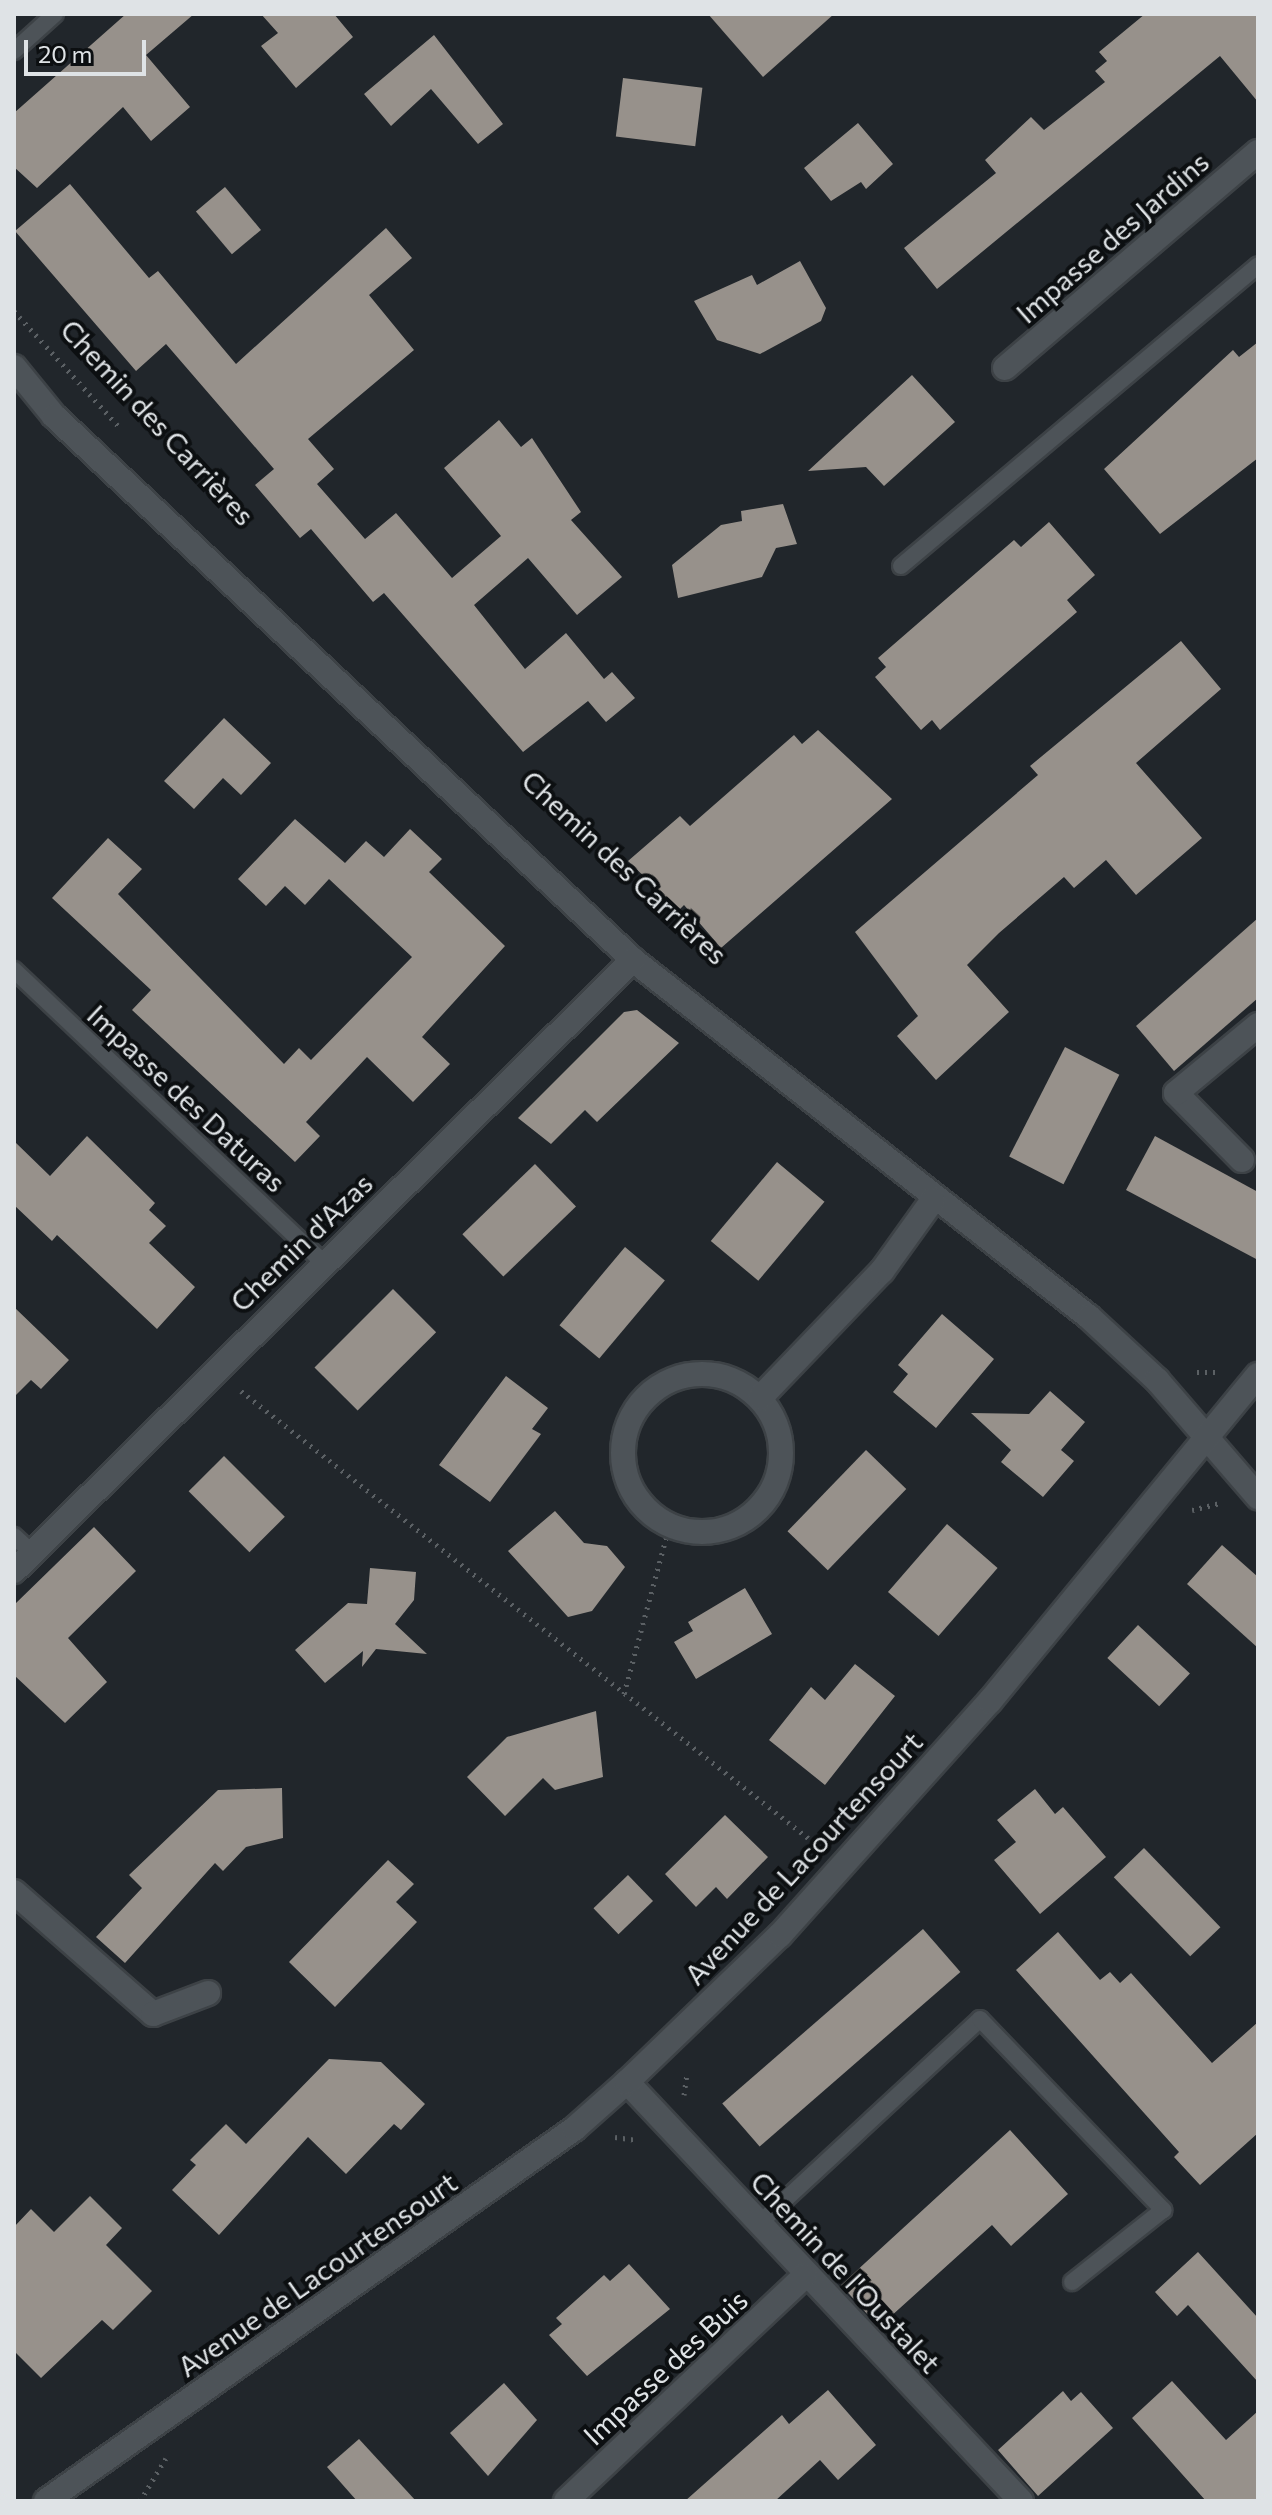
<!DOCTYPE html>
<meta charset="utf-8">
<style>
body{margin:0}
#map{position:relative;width:1272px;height:2515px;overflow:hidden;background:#21262b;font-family:Commissioner,sans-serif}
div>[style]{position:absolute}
.building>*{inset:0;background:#97918b;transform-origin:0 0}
.path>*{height:5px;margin-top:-2.5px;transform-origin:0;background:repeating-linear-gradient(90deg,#5b6064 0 2px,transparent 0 8px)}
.roads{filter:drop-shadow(2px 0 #3d4246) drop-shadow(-2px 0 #3d4246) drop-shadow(0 2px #3d4246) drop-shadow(0 -2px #3d4246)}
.lane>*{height:16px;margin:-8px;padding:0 8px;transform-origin:8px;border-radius:8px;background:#4d5358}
.street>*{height:24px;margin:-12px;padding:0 12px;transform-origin:12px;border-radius:12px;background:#4d5358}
.street>.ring{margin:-12px;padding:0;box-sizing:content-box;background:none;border:24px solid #4d5358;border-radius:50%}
span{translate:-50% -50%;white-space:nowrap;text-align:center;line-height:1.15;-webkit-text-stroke:8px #0c0f11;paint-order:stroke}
.street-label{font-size:28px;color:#dfe3e6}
.frame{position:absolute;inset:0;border:16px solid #dfe3e6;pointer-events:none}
.scale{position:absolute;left:24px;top:40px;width:122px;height:36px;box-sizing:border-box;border:4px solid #dfe3e6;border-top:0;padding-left:10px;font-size:24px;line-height:28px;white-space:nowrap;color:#dfe3e6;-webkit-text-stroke:6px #0c0f11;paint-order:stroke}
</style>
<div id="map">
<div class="building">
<div style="clip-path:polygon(126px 14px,194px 14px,146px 55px,190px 107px,151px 141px,123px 107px,37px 188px,14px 167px,14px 113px)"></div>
<div style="clip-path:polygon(261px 14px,334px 14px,353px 37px,296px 88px,261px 46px,278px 33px)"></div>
<div style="clip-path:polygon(708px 14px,834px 14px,763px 77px)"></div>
<div style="clip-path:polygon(1145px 14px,1258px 14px,1258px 102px,1220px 56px,937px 289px,904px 248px,996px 173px,985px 160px,1031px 117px,1044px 130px,1105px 82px,1095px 71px,1107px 61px,1099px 52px)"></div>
<div style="clip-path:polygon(434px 35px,503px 124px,478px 144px,431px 89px,391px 126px,364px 94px)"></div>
<div style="left:623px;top:78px;width:80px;height:59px;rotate:7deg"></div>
<div style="clip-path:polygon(858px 123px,893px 164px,866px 189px,861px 182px,831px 201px,804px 168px)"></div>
<div style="clip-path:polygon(70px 184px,149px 278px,158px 271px,236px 364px,386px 228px,412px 258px,369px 295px,414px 350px,308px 439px,334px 469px,317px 484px,365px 539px,396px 513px,452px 578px,501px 536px,444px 468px,499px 420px,521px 447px,532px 438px,581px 512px,571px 520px,622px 577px,577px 615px,528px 558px,474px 605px,525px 669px,566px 633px,604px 679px,612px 672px,635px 698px,606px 722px,588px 701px,523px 752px,384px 593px,373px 602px,311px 529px,300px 538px,255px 485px,274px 469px,166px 344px,136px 371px,15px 231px)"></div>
<div style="left:225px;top:187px;width:56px;height:38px;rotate:50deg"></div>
<div style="clip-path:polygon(800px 261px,826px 308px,821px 321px,760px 354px,717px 340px,694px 301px,752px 275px,757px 285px)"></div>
<div style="clip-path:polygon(1258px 342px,1258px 458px,1160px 534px,1104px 469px,1233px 350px,1239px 357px)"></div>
<div style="clip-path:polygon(912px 375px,955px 422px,884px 486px,866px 467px,808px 471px)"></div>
<div style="clip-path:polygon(783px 504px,797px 544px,776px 548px,762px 577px,678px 598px,672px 565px,721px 525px,742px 521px,741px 511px)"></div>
<div style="clip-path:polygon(1049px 522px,1095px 575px,1067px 600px,1077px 612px,940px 730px,932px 720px,921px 730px,875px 677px,886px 667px,878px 658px,1014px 540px,1021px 547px)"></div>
<div style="clip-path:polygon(1181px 641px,1221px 689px,1136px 763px,1202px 838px,1136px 895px,1106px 860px,1074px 888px,1064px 877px,999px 933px,967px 965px,1009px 1012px,936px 1080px,897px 1036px,918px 1016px,855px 932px,1038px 775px,1030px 766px)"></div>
<div style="clip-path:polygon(224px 718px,271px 763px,241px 795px,223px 778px,194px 809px,164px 781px)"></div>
<div style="clip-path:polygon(818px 730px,892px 799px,721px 948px,684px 905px,679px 910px,628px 861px,680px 816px,690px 826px,794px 735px,802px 744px)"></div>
<div style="clip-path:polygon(295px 819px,345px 863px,366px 841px,384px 857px,410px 829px,442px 859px,429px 872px,505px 946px,422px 1037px,450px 1064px,413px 1102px,367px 1057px,306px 1122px,320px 1136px,295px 1162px,132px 1010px,151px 990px,52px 898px,108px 838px,142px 869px,118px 894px,284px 1064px,299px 1048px,311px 1060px,412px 957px,329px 879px,305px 905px,285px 886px,266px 906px,238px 879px)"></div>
<div style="clip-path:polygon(1258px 918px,1258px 998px,1174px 1071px,1136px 1026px)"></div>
<div style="clip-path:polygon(637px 1010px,679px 1043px,597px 1122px,585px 1110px,551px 1144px,518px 1118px,624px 1012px)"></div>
<div style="left:1065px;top:1047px;width:61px;height:123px;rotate:27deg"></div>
<div style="clip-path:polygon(87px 1136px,155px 1203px,149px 1210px,166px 1226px,149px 1243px,195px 1287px,157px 1329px,57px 1235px,52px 1241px,14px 1205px,14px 1141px,50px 1176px)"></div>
<div style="clip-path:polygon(1155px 1136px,1258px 1192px,1258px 1260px,1126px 1190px)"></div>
<div style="left:777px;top:1162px;width:62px;height:103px;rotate:40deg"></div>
<div style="left:535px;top:1164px;width:59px;height:101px;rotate:46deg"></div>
<div style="left:625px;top:1247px;width:52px;height:102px;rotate:40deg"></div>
<div style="left:393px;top:1289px;width:61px;height:111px;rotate:45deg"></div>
<div style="clip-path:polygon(14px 1307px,69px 1360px,41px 1389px,31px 1380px,14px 1397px)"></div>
<div style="clip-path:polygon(942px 1314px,994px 1359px,936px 1428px,893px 1392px,908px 1374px,898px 1365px)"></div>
<div style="clip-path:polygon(506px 1376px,548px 1408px,532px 1429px,541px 1434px,490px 1502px,439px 1465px)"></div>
<div style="clip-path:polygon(1050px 1391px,1085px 1422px,1061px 1450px,1074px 1461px,1043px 1497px,1001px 1462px,1011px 1450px,971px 1413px,1029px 1414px)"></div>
<div style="left:866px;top:1450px;width:56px;height:113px;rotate:44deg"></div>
<div style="left:224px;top:1456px;width:86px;height:50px;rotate:45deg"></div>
<div style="clip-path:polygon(555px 1511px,584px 1543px,607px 1546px,625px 1567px,592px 1611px,568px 1617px,508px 1551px)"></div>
<div style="left:947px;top:1524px;width:67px;height:90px;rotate:41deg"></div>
<div style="clip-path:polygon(94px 1527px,136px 1571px,68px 1638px,107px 1682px,65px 1723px,14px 1675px,14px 1605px)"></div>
<div style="clip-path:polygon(1222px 1545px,1258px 1577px,1258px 1648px,1187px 1584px)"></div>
<div style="clip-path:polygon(370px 1568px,416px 1572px,414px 1600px,395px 1624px,427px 1654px,376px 1649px,362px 1667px,363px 1651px,325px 1683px,295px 1650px,348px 1603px,367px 1604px)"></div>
<div style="clip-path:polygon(745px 1588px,772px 1634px,696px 1679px,674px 1642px,693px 1631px,688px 1622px)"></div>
<div style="left:1138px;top:1625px;width:71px;height:45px;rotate:43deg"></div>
<div style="clip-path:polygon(855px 1664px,895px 1696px,825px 1785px,769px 1740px,811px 1687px,825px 1700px)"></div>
<div style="clip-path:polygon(596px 1711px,603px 1777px,555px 1790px,543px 1778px,505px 1816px,467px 1777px,507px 1737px)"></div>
<div style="clip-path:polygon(282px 1788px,283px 1838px,246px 1847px,223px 1871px,215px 1863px,125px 1963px,96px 1937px,142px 1888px,129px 1875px,218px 1790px)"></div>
<div style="clip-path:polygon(1035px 1789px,1055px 1814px,1063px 1807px,1106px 1857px,1040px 1914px,994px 1860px,1016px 1842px,997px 1820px)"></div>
<div style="clip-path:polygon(725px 1815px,768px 1857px,727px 1899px,716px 1887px,696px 1907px,665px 1874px)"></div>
<div style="left:1144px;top:1848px;width:110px;height:42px;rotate:46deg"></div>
<div style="clip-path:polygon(388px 1860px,414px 1884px,396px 1902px,417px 1922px,335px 2007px,289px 1962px)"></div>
<div style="left:628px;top:1875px;width:36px;height:48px;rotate:46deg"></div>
<div style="left:923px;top:1929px;width:57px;height:266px;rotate:49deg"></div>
<div style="clip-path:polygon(1058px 1932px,1100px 1980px,1110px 1972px,1120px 1983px,1131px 1973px,1212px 2063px,1258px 2022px,1258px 2133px,1200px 2185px,1174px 2157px,1179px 2152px,1016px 1970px)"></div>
<div style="clip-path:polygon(329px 2059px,381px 2062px,425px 2104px,401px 2130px,394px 2124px,346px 2174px,308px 2137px,219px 2235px,172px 2190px,196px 2165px,190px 2160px,226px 2124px,246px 2144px)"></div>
<div style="clip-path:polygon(1010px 2130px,1068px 2194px,1011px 2246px,992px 2225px,879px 2327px,841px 2285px)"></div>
<div style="clip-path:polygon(90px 2196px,122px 2228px,106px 2245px,152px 2291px,113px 2330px,102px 2320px,41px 2378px,14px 2351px,14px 2227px,31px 2209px,54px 2232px)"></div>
<div style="clip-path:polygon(1198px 2252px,1258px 2318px,1258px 2382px,1188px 2305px,1177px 2316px,1155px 2292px)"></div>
<div style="clip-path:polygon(629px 2264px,670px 2309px,587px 2376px,549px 2335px,562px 2324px,556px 2318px,604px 2275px,610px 2281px)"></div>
<div style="clip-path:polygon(1172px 2381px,1226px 2440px,1258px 2411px,1258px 2501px,1206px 2501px,1132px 2418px)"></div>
<div style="clip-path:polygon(504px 2383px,537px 2420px,488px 2476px,450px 2433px)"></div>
<div style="clip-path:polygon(828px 2390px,876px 2445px,838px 2480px,820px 2460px,775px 2501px,685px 2501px,782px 2415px,789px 2424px)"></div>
<div style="clip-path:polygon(1063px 2391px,1071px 2401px,1081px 2392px,1113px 2428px,1038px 2496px,998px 2450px)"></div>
<div style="clip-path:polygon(359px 2439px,416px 2501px,357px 2501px,327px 2467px)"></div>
</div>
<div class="path">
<div style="left:14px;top:311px;width:159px;rotate:47.8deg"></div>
<div style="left:1197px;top:1372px;width:21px"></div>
<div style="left:241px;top:1391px;width:733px;rotate:38.24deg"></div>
<div style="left:1192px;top:1510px;width:29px;rotate:-14deg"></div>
<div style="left:624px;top:1694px;width:173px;rotate:-74.9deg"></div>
<div style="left:684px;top:2095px;width:21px;rotate:-82deg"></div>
<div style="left:615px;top:2137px;width:22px;rotate:8deg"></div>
<div style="left:140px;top:2501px;width:50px;rotate:-58.8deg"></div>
</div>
<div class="roads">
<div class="lane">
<div style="left:14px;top:51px;width:55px;rotate:-42.1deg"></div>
<div style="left:901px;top:566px;width:467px;rotate:-40.1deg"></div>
<div style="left:14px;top:970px;width:427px;rotate:43.4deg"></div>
<div style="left:14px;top:1536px;width:26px;rotate:43deg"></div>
<div style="left:760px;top:2223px;width:300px;rotate:-42.8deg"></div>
<div style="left:980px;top:2019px;width:265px;rotate:46.2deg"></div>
<div style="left:1163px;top:2210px;width:116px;rotate:141.6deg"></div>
</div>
<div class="street">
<div style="left:14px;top:367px;width:63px;rotate:50.8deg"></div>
<div style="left:54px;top:416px;width:794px;rotate:43.21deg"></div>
<div style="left:633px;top:960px;width:579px;rotate:38.06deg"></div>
<div style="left:1089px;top:1317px;width:93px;rotate:42.8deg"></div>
<div style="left:1157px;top:1380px;width:155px;rotate:49.2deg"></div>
<div style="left:1005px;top:368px;width:333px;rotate:-40.5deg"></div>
<div style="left:1242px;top:1160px;width:94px;rotate:-134.6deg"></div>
<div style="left:1176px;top:1093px;width:107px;rotate:-39.7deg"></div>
<div class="ring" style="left:623px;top:1374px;width:134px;height:134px"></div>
<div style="left:760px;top:1398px;width:176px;rotate:-46.2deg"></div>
<div style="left:882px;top:1271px;width:87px;rotate:-54.3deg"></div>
<div style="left:14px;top:1571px;width:870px;rotate:-44.63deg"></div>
<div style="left:14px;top:1892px;width:185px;rotate:41.3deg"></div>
<div style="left:153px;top:2014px;width:59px;rotate:-20.9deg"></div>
<div style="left:627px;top:2082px;width:575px;rotate:46.76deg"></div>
<div style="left:46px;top:2501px;width:646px;rotate:-35.17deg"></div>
<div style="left:574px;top:2129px;width:71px;rotate:-41.6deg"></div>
<div style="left:627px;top:2082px;width:212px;rotate:-43.9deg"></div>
<div style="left:780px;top:1935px;width:314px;rotate:-48.1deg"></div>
<div style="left:990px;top:1701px;width:422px;rotate:-50.6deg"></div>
<div style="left:566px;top:2501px;width:328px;rotate:-43.3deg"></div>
</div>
</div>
<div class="street-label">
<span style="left:1112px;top:237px;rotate:-41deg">Impasse des Jardins</span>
<span style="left:158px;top:422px;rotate:47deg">Chemin des Carrières</span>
<span style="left:625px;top:867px;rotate:43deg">Chemin des Carrières</span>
<span style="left:187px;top:1098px;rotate:43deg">Impasse des Daturas</span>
<span style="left:301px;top:1242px;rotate:-44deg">Chemin d'Azas</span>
<span style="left:803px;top:1858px;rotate:-47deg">Avenue de Lacourtensourt</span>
<span style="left:846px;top:2272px;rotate:47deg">Chemin de l'Oustalet</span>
<span style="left:317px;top:2274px;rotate:-35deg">Avenue de Lacourtensourt</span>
<span style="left:665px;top:2367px;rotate:-43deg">Impasse des Buis</span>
</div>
<div class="frame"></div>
<div class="scale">20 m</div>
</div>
